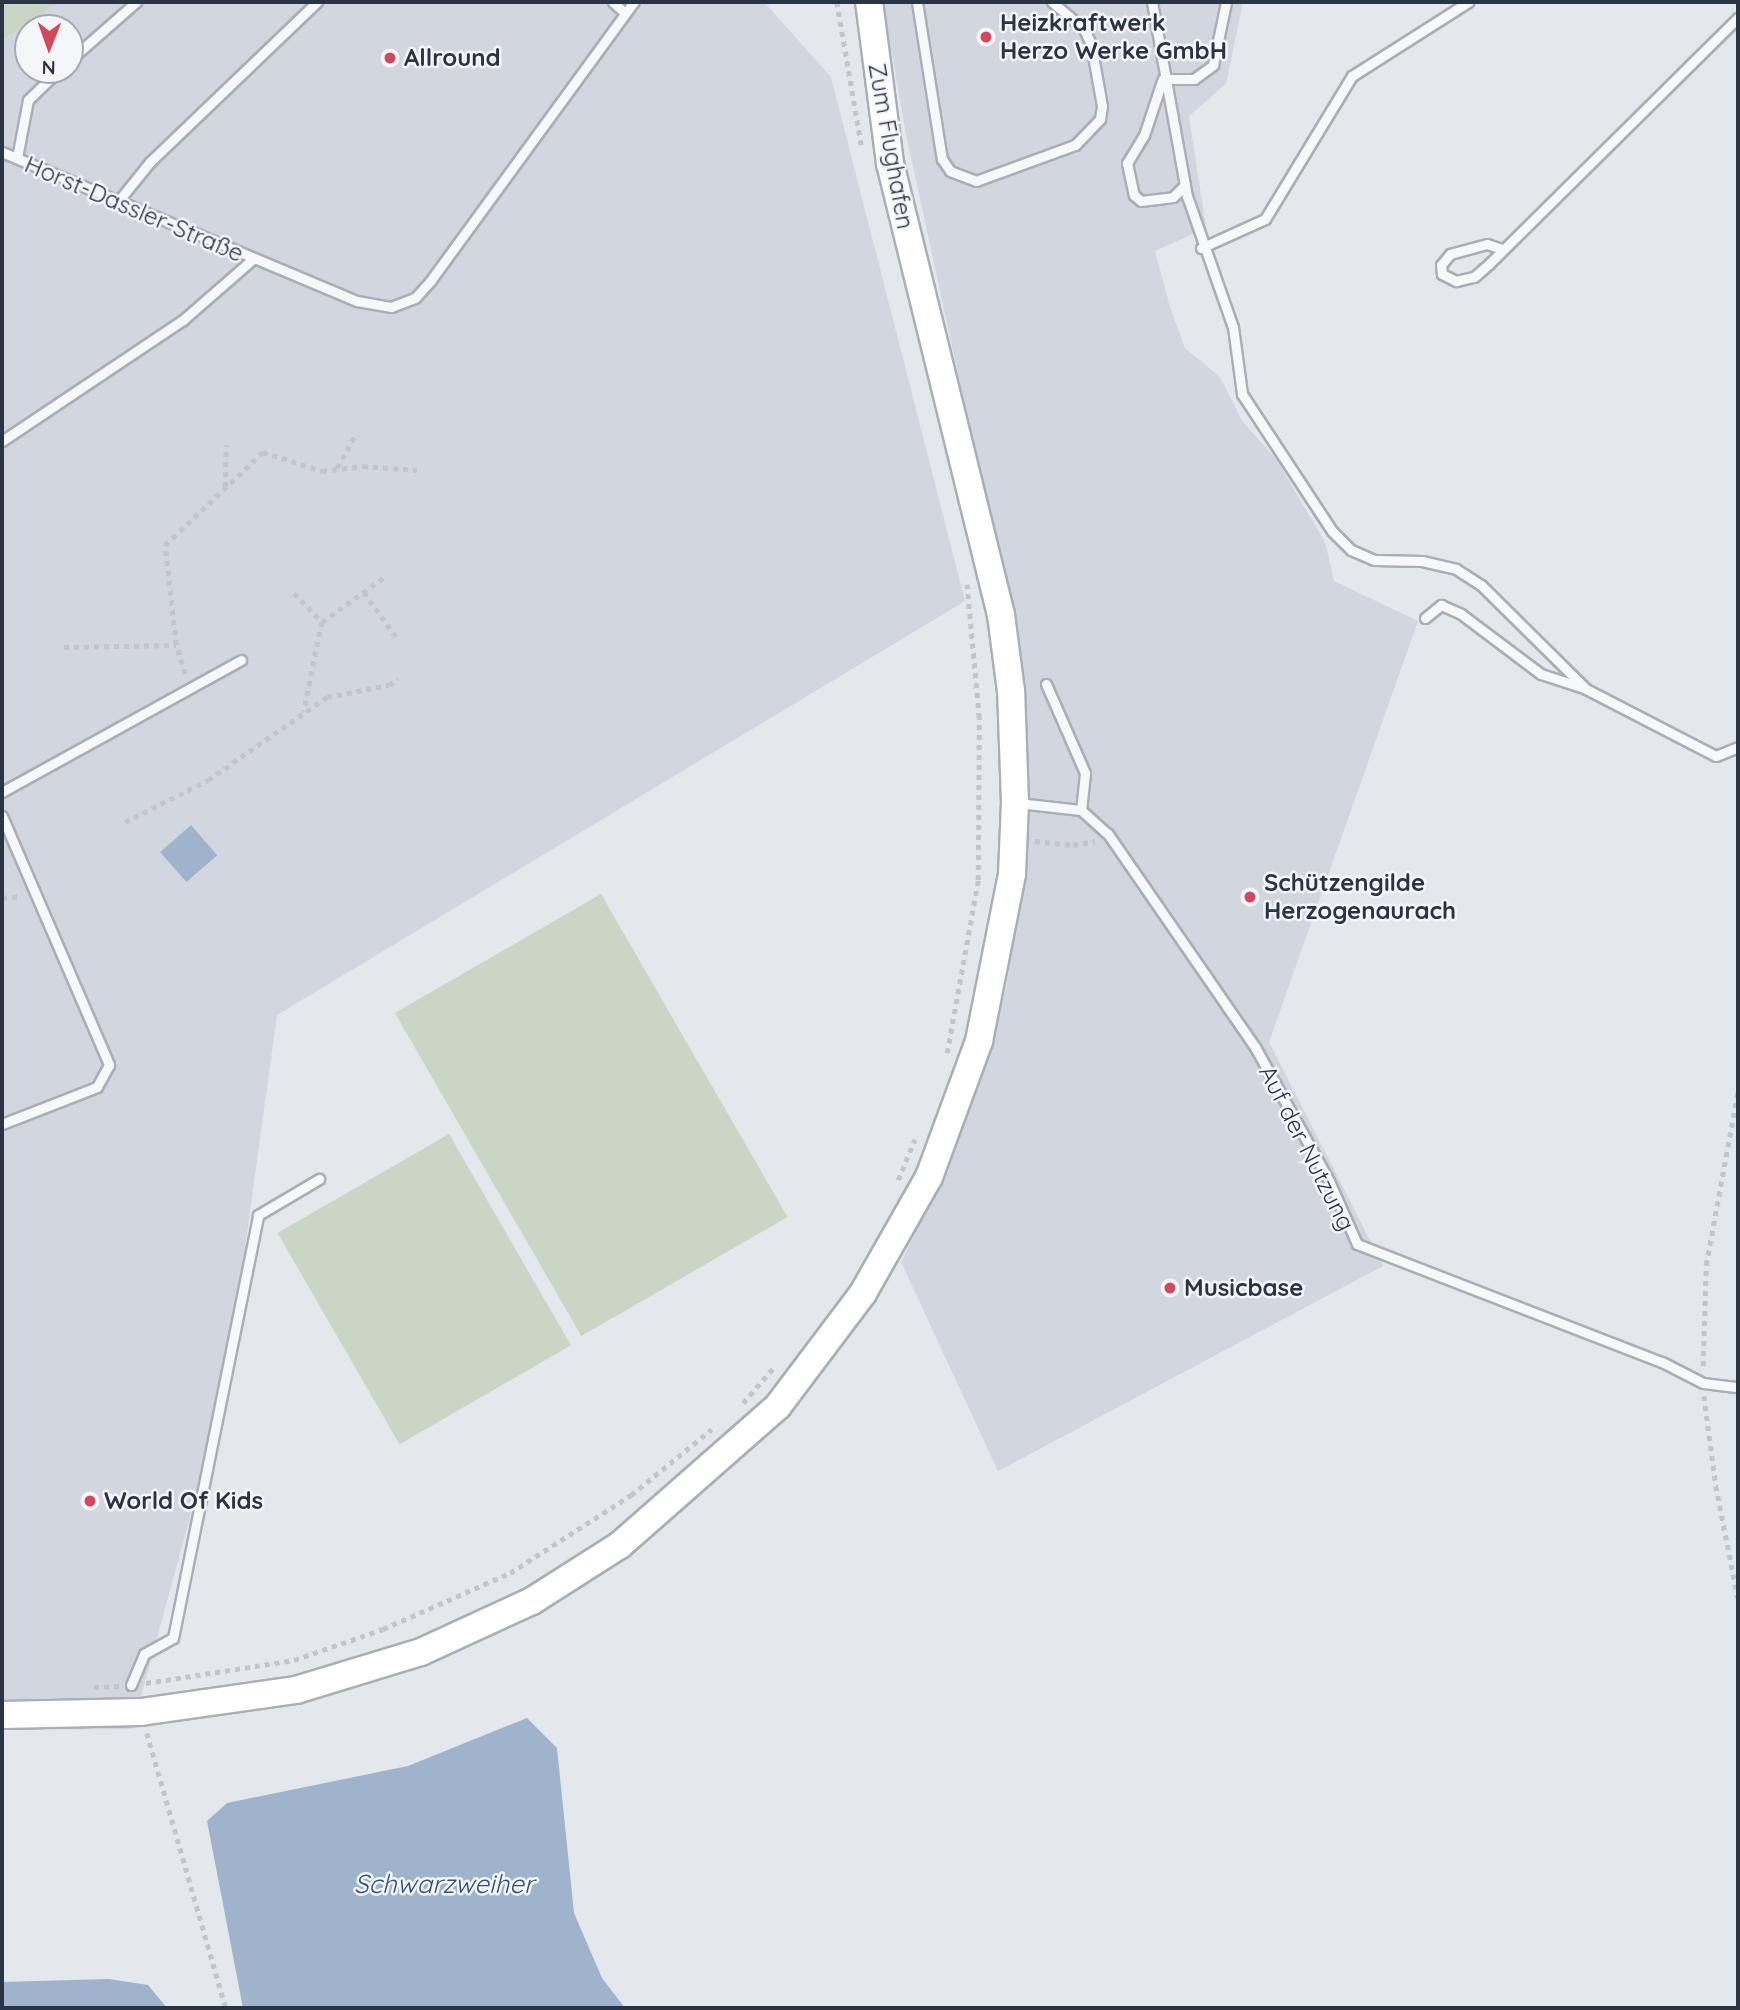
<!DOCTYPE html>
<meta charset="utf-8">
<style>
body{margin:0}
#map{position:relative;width:1740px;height:2010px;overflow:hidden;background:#e4e7ec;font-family:Quicksand,sans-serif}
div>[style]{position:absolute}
.built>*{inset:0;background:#d2d6de}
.green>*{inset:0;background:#c9d6c5;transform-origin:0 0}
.water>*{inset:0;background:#9fb4cc;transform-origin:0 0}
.path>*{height:4.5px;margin-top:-2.25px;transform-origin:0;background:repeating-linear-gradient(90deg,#c2c5cb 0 5px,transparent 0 10px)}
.roads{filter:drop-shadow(2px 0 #a9aeb7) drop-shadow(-2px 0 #a9aeb7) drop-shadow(0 2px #a9aeb7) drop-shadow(0 -2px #a9aeb7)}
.lane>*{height:9px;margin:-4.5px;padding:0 4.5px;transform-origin:4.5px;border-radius:4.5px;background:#f7f8fa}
.secondary>*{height:26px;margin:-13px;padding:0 13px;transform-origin:13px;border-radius:13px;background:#fff}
.dots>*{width:19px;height:19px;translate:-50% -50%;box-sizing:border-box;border:4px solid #f4f6f9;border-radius:50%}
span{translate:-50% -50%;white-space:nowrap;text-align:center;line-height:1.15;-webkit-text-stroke:5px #f4f6f9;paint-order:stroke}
.poi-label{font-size:24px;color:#2b3445;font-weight:700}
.left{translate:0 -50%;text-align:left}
.street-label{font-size:24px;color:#2b3445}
.water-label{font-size:26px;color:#34527a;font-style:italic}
.frame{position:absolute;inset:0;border:4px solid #2b3445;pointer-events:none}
.north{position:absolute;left:14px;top:14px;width:70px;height:70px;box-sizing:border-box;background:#f4f6f9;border:2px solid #a4a8b1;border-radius:50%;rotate:181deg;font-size:19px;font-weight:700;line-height:28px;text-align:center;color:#2b3445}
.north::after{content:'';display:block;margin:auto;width:24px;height:32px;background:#d1495b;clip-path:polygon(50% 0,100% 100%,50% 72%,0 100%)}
</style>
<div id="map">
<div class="built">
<div style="clip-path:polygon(evenodd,59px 2px,764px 2px,831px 77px,965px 601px,277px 1015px,226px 1386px,132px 1729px,2px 1730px,2px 41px,59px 2px,28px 28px,70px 28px,70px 70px,28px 70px,28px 28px)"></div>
<div style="clip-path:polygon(883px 2px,1243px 2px,1226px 84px,1189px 116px,1206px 228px,1155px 251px,1170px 307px,1185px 348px,1220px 377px,1243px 422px,1276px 459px,1325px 542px,1334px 581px,1418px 621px,1269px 1042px,1383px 1266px,998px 1471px,901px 1262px,955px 1150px,990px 1051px,1007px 984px,1027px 818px,1026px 730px,1018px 652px,905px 129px)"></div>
</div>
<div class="green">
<div style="clip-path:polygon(2px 2px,59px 2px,2px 41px)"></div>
<div style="left:601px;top:894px;width:373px;height:238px;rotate:60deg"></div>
<div style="left:449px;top:1134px;width:244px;height:198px;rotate:60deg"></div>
</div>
<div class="water">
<div style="left:191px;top:825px;width:40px;height:41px;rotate:49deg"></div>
<div style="clip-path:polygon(527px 1718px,557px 1748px,574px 1913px,602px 1978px,625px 2008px,243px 2008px,207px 1821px,227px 1803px,408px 1766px)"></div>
<div style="clip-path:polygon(109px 1979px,148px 1985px,167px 2008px,2px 2008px,2px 1982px)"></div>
</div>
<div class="path">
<div style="left:837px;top:2px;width:148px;rotate:80.3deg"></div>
<div style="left:337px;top:468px;width:37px;rotate:-61deg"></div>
<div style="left:225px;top:487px;width:42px;rotate:-88.6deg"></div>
<div style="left:364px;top:592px;width:55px;rotate:54.6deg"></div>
<div style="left:294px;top:593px;width:40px;rotate:46deg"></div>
<div style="left:322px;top:622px;width:91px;rotate:101.4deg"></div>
<div style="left:322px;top:622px;width:75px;rotate:-35.8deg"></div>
<div style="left:64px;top:647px;width:112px;rotate:-1deg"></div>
<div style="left:185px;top:674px;width:30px;rotate:-107deg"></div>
<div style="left:176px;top:645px;width:101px;rotate:-96.3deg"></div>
<div style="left:165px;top:545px;width:135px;rotate:-43.5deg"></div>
<div style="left:263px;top:452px;width:62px;rotate:17.9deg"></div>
<div style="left:322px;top:471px;width:41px;rotate:-7deg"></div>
<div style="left:363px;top:466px;width:54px;rotate:4.2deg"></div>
<div style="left:125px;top:822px;width:93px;rotate:-26.8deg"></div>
<div style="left:208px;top:780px;width:145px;rotate:-34.9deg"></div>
<div style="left:327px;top:697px;width:63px;rotate:-11deg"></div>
<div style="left:389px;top:685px;width:11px;rotate:-38deg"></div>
<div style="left:1035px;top:841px;width:38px;rotate:6deg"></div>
<div style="left:1073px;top:845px;width:22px;rotate:-10deg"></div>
<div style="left:2px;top:898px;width:19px;rotate:-6deg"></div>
<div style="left:947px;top:1053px;width:176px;rotate:-79.8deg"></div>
<div style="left:978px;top:880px;width:162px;rotate:-89.6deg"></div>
<div style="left:979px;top:718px;width:134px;rotate:-95.2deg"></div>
<div style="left:898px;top:1180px;width:44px;rotate:-67.5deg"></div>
<div style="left:1703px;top:1366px;width:101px;rotate:-88.3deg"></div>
<div style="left:1706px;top:1265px;width:178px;rotate:-79.6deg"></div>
<div style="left:1704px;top:1396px;width:91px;rotate:82.4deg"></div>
<div style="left:1716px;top:1486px;width:114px;rotate:78.9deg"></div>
<div style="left:743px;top:1403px;width:48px;rotate:-49.3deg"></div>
<div style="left:146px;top:1683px;width:150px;rotate:-8.8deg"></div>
<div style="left:294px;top:1660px;width:94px;rotate:-19.2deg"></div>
<div style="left:383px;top:1629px;width:139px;rotate:-23.8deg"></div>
<div style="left:510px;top:1573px;width:144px;rotate:-32.8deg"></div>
<div style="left:631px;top:1495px;width:104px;rotate:-39.2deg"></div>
<div style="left:94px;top:1687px;width:26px;rotate:-2deg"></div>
<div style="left:147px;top:1733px;width:286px;rotate:74deg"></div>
</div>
<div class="roads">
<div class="lane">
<div style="left:613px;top:2px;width:16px;rotate:43deg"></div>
<div style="left:917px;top:2px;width:159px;rotate:81deg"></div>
<div style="left:942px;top:159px;width:14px;rotate:56deg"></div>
<div style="left:950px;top:171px;width:28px;rotate:21deg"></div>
<div style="left:976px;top:181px;width:105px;rotate:-20deg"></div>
<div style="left:1075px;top:145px;width:36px;rotate:-46deg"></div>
<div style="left:1100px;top:119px;width:13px;rotate:-81deg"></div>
<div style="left:1102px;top:106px;width:63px;rotate:-100.1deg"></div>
<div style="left:1091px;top:44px;width:17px;rotate:-115deg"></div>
<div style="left:1084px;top:29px;width:42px;rotate:-139.8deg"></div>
<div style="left:1152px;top:2px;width:197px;rotate:79.8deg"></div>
<div style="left:1187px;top:196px;width:139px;rotate:70.7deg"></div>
<div style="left:1233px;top:327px;width:68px;rotate:82.3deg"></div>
<div style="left:1242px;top:394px;width:164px;rotate:56.7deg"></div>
<div style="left:1332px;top:531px;width:27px;rotate:45deg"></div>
<div style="left:1351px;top:550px;width:25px;rotate:23deg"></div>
<div style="left:1374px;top:560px;width:48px;rotate:1.2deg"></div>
<div style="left:1422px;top:561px;width:35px;rotate:13deg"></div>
<div style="left:1456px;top:569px;width:30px;rotate:33deg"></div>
<div style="left:1481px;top:585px;width:148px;rotate:44.7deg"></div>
<div style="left:1586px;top:689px;width:146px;rotate:27.3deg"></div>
<div style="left:1716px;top:756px;width:24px;rotate:-22deg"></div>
<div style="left:70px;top:60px;width:88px;rotate:-41.3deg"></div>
<div style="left:1163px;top:79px;width:31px"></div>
<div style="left:1194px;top:79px;width:24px;rotate:-36deg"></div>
<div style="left:1213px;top:65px;width:64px;rotate:-78.3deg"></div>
<div style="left:1162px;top:81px;width:57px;rotate:108.4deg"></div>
<div style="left:1144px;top:135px;width:33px;rotate:121deg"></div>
<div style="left:1127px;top:163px;width:33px;rotate:78deg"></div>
<div style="left:1134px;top:195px;width:9px;rotate:41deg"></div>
<div style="left:1141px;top:201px;width:32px;rotate:-7deg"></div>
<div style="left:1173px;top:197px;width:17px;rotate:-45deg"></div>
<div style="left:2px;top:152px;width:385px;rotate:22.8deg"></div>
<div style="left:357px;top:301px;width:35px;rotate:10deg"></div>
<div style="left:391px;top:307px;width:26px;rotate:-21deg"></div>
<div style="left:415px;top:298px;width:24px;rotate:-48deg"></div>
<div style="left:431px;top:280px;width:344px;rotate:-53.9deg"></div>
<div style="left:17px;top:158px;width:59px;rotate:-79.3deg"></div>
<div style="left:28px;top:100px;width:43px;rotate:-44.1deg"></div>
<div style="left:120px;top:199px;width:48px;rotate:-51deg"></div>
<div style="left:150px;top:162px;width:231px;rotate:-43.8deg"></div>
<div style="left:1201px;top:248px;width:70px;rotate:-24.4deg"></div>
<div style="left:1265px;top:219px;width:167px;rotate:-58.7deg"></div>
<div style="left:1352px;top:76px;width:138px;rotate:-32.5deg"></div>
<div style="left:1502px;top:249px;width:16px;rotate:-162deg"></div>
<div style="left:1487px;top:244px;width:38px;rotate:165deg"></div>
<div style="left:1450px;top:254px;width:14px;rotate:129deg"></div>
<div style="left:1441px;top:265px;width:9px;rotate:84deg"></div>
<div style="left:1442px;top:274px;width:16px;rotate:27deg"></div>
<div style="left:1456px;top:281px;width:18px;rotate:-13deg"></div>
<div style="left:1474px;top:277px;width:20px;rotate:-41deg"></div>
<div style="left:1489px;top:264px;width:350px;rotate:-44.7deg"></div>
<div style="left:2px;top:441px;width:218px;rotate:-33.8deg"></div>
<div style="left:183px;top:320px;width:93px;rotate:-41.1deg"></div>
<div style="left:1425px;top:618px;width:21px;rotate:-39deg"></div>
<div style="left:1441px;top:605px;width:22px;rotate:24deg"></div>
<div style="left:1461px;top:614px;width:100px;rotate:36.9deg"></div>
<div style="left:1541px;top:674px;width:45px;rotate:18deg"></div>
<div style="left:1046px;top:684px;width:97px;rotate:66.3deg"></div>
<div style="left:1085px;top:773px;width:37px;rotate:96deg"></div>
<div style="left:2px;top:792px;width:273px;rotate:-28.9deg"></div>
<div style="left:1018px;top:803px;width:63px;rotate:6.3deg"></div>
<div style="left:1081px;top:810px;width:36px;rotate:42deg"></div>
<div style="left:1108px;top:834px;width:259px;rotate:55.4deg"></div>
<div style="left:1255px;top:1047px;width:153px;rotate:61.1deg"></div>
<div style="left:1329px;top:1181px;width:69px;rotate:66deg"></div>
<div style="left:1357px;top:1244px;width:327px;rotate:21.2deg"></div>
<div style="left:1662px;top:1362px;width:46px;rotate:27.1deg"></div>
<div style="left:1703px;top:1383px;width:35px;rotate:7deg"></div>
<div style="left:2px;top:816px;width:271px;rotate:66.7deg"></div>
<div style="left:109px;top:1065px;width:25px;rotate:119deg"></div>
<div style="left:97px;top:1087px;width:102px;rotate:158.7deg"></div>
<div style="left:131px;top:1685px;width:34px;rotate:-67deg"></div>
<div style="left:144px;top:1654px;width:33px;rotate:-29deg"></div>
<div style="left:173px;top:1638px;width:431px;rotate:-78.6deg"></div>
<div style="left:258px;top:1215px;width:71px;rotate:-30.5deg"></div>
</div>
<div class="secondary">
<div style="left:2px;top:1715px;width:139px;rotate:-1.2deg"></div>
<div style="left:141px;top:1712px;width:157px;rotate:-8.1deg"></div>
<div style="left:296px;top:1690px;width:131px;rotate:-16.9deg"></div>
<div style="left:421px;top:1652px;width:122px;rotate:-24.7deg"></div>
<div style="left:532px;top:1601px;width:104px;rotate:-32.5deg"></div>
<div style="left:620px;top:1545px;width:210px;rotate:-41.3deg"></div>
<div style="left:778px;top:1406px;width:141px;rotate:-53deg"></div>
<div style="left:863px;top:1293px;width:133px;rotate:-60.4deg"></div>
<div style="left:929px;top:1177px;width:145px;rotate:-69.8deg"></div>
<div style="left:979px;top:1041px;width:170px;rotate:-78.8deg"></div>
<div style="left:1012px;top:874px;width:71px;rotate:-87.6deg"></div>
<div style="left:1015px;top:803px;width:112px;rotate:-92deg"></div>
<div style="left:1011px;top:691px;width:77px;rotate:-97.5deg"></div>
<div style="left:1001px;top:615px;width:465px;rotate:-103.8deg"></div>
<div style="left:890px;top:163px;width:162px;rotate:-97.4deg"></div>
</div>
</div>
<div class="dots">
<div style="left:986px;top:37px;background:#d1495b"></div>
<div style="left:390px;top:58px;background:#d1495b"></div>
<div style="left:1250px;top:897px;background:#d1495b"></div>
<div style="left:1170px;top:1288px;background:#d1495b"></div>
<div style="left:90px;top:1501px;background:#d1495b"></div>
</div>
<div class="poi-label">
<span class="left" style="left:1000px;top:37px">Heizkraftwerk<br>Herzo Werke GmbH</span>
<span class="left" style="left:404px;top:58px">Allround</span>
<span class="left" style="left:1264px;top:897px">Schützengilde<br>Herzogenaurach</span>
<span class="left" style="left:1184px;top:1288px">Musicbase</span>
<span class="left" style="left:104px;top:1501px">World Of Kids</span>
</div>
<div class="street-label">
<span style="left:891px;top:146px;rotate:80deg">Zum Flughafen</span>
<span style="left:134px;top:209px;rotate:23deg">Horst-Dassler-Straße</span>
<span style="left:1307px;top:1148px;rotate:63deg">Auf der Nutzung</span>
</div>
<div class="water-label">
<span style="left:444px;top:1884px">Schwarzweiher</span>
</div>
<div class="frame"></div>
<div class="north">N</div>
</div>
